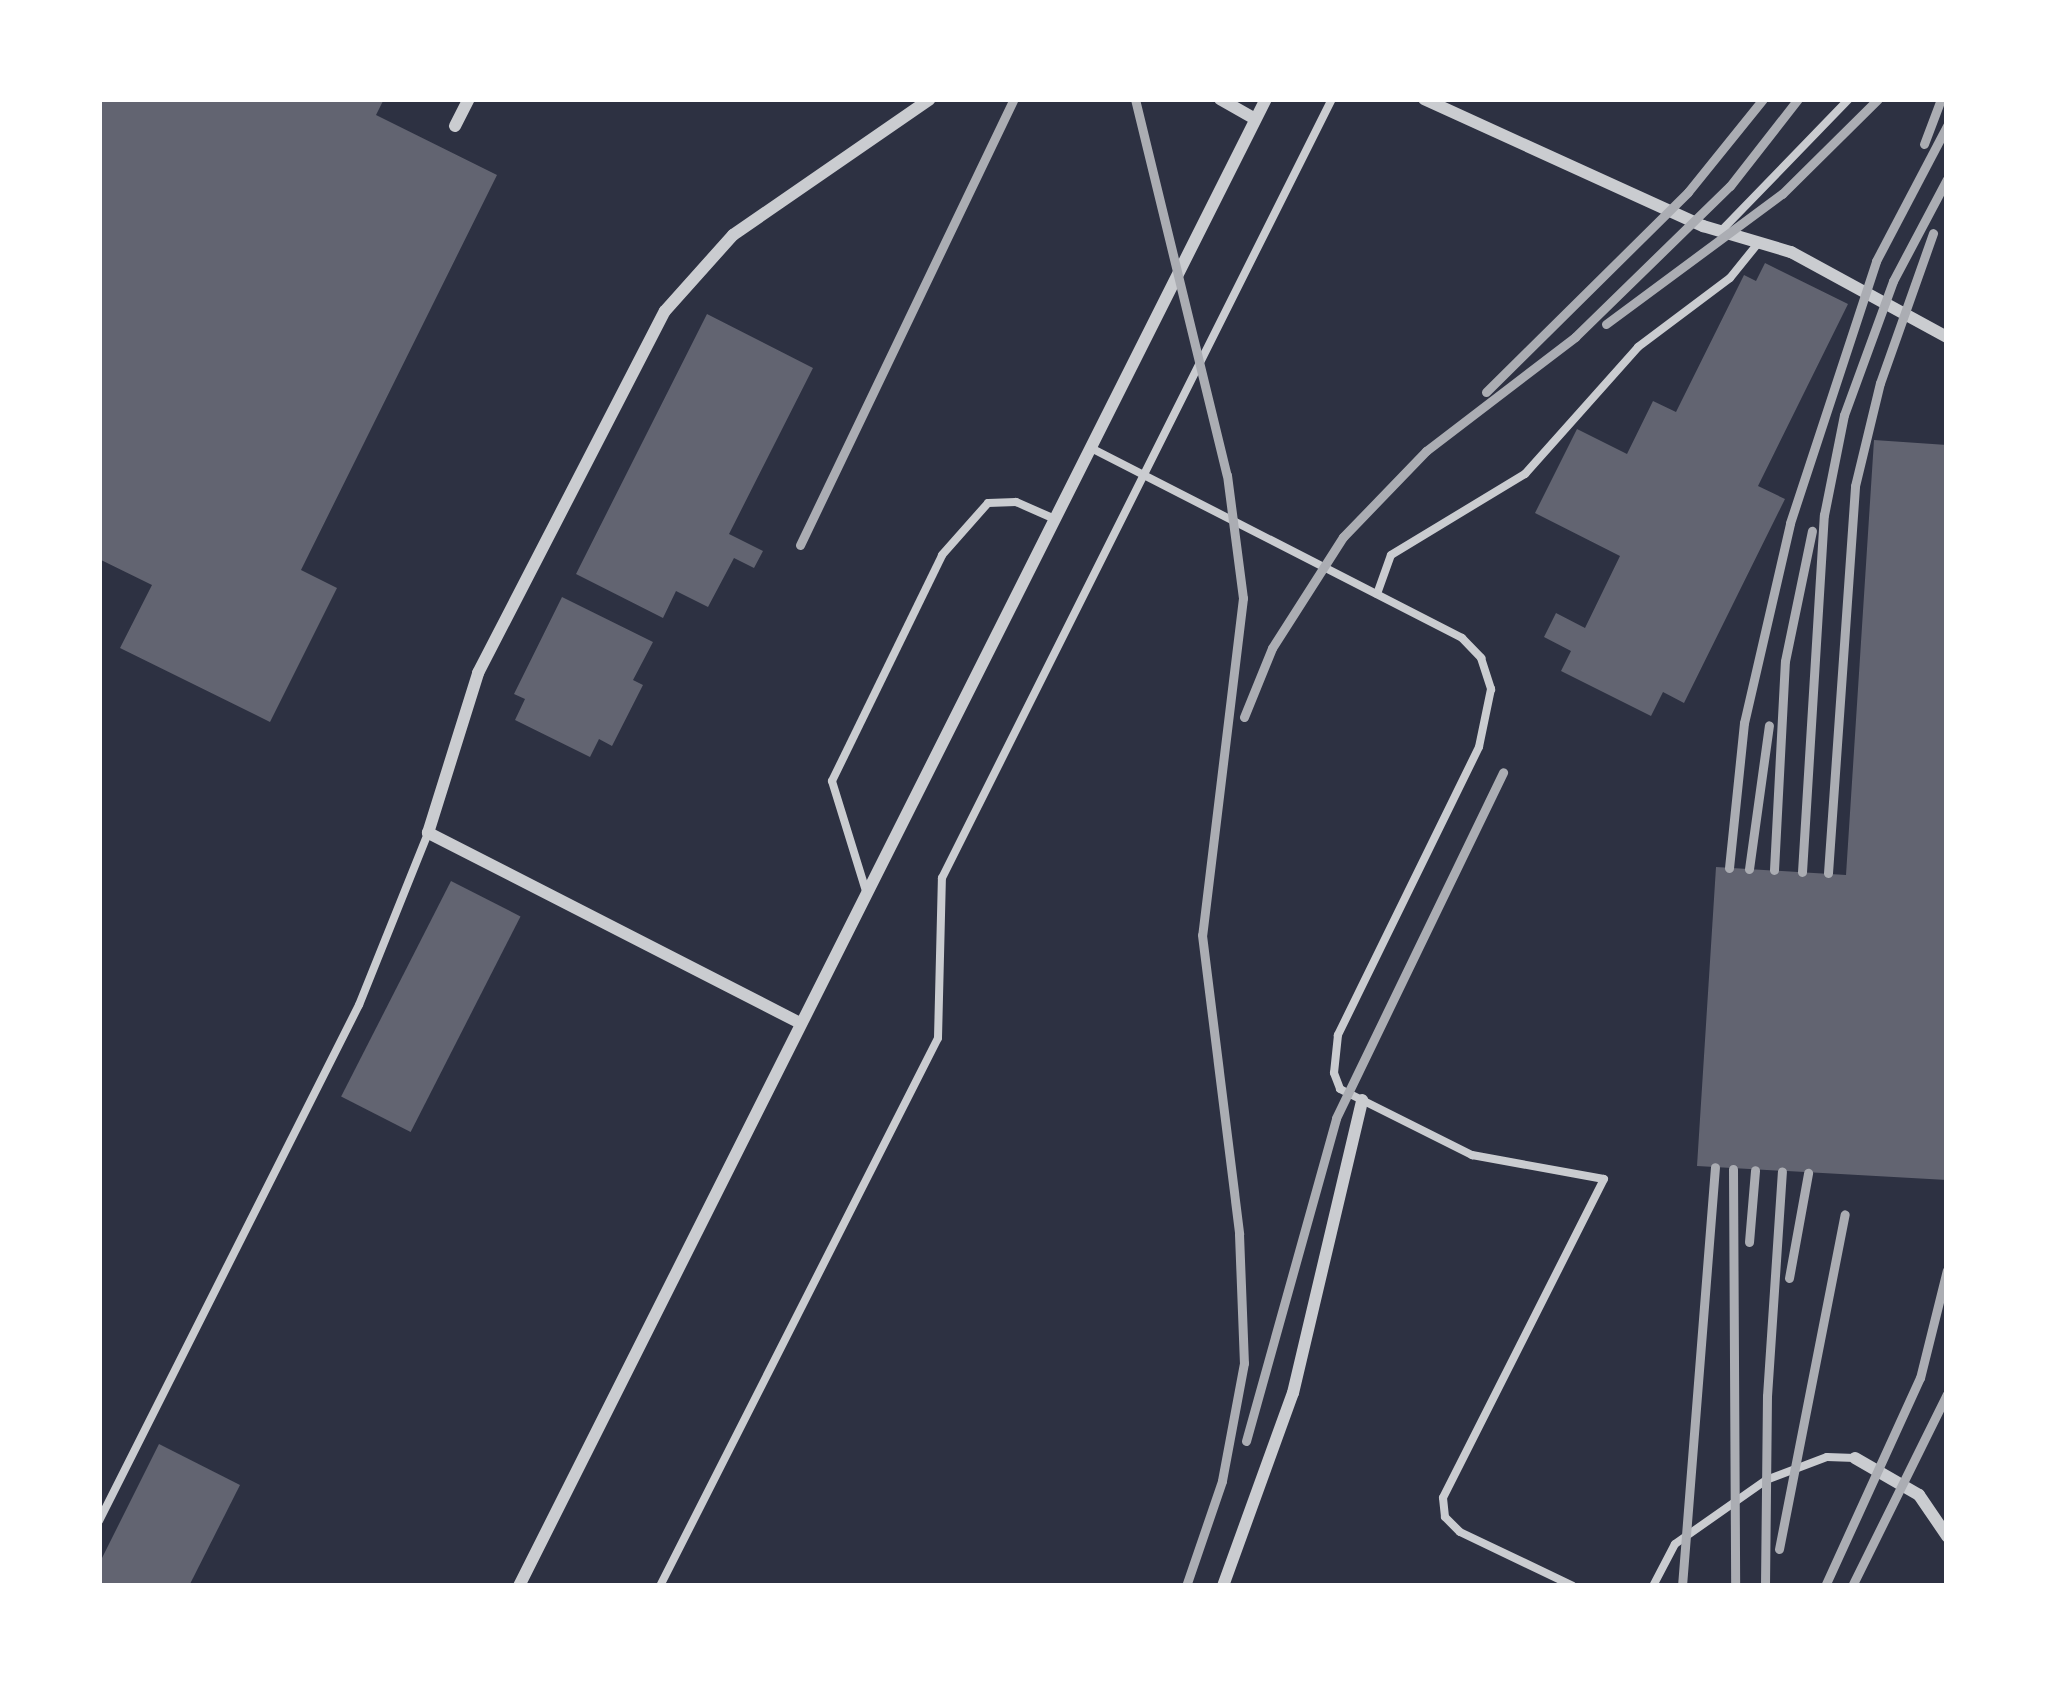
<!DOCTYPE html>
<style>
body{margin:0}
#map{position:relative;width:2046px;height:1685px;overflow:hidden;background:#2d3142;font-family:Barlow,sans-serif}
div>[style]{position:absolute}
.building>*{inset:0;background:#626471;transform-origin:0 0}
.service>*{height:8px;margin:-4px;padding:0 4px;transform-origin:4px;border-radius:4px;background:#caccd0}
.minor>*{height:12px;margin:-6px;padding:0 6px;transform-origin:6px;border-radius:6px;background:#caccd0}
.rail>*{height:9px;margin:-4.5px;padding:0 4.5px;transform-origin:4.5px;border-radius:4.5px;background:#abadb3}
span{translate:-50% -50%;white-space:nowrap;text-align:center;line-height:1.15;-webkit-text-stroke:9px #fff;paint-order:stroke}
.frame{position:absolute;inset:0;border:102px solid #fff;pointer-events:none}
</style>
<div id="map">
<div class="building">
<div style="clip-path:polygon(99px 99px,384px 99px,376px 115px,497px 175px,301px 570px,337px 588px,270px 722px,120px 648px,152px 585px,99px 559px)"></div>
<div style="clip-path:polygon(1765px 263px,1848px 304px,1758px 486px,1785px 499px,1684px 703px,1663px 692px,1651px 716px,1561px 671px,1571px 651px,1544px 637px,1556px 613px,1585px 628px,1620px 556px,1535px 513px,1577px 429px,1627px 454px,1653px 401px,1676px 412px,1744px 275px,1756px 281px)"></div>
<div style="clip-path:polygon(707px 314px,813px 368px,729px 534px,763px 551px,754px 568px,734px 558px,708px 607px,676px 591px,663px 618px,576px 574px)"></div>
<div style="clip-path:polygon(1874px 440px,1947px 445px,1947px 1180px,1697px 1166px,1716px 867px,1846px 875px)"></div>
<div style="clip-path:polygon(562px 597px,653px 642px,633px 680px,643px 685px,612px 746px,599px 739px,590px 757px,515px 720px,525px 699px,514px 694px)"></div>
<div style="left:451px;top:881px;width:78px;height:242px;rotate:27deg"></div>
<div style="clip-path:polygon(159px 1444px,240px 1485px,189px 1586px,99px 1586px,99px 1564px)"></div>
</div>
<div class="service">
<div style="left:1722px;top:230px;width:182px;rotate:-45.9deg"></div>
<div style="left:1091px;top:448px;width:417px;rotate:27.1deg"></div>
<div style="left:1462px;top:638px;width:28px;rotate:46deg"></div>
<div style="left:1481px;top:658px;width:33px;rotate:72deg"></div>
<div style="left:1491px;top:689px;width:59px;rotate:101.7deg"></div>
<div style="left:1479px;top:747px;width:321px;rotate:116.1deg"></div>
<div style="left:1338px;top:1035px;width:38px;rotate:96deg"></div>
<div style="left:1334px;top:1073px;width:17px;rotate:69deg"></div>
<div style="left:1340px;top:1089px;width:148px;rotate:26.6deg"></div>
<div style="left:1472px;top:1155px;width:134px;rotate:10.3deg"></div>
<div style="left:1604px;top:1179px;width:357px;rotate:116.8deg"></div>
<div style="left:1443px;top:1498px;width:19px;rotate:84deg"></div>
<div style="left:1445px;top:1517px;width:21px;rotate:45deg"></div>
<div style="left:1460px;top:1532px;width:125px;rotate:25.5deg"></div>
<div style="left:1377px;top:594px;width:41px;rotate:-70.3deg"></div>
<div style="left:1391px;top:555px;width:157px;rotate:-31.2deg"></div>
<div style="left:1525px;top:474px;width:170px;rotate:-48.3deg"></div>
<div style="left:1638px;top:347px;width:115px;rotate:-36.9deg"></div>
<div style="left:1730px;top:278px;width:46px;rotate:-51.1deg"></div>
<div style="left:866px;top:891px;width:115px;rotate:-107.2deg"></div>
<div style="left:832px;top:781px;width:251px;rotate:-64deg"></div>
<div style="left:942px;top:555px;width:69px;rotate:-48.5deg"></div>
<div style="left:988px;top:503px;width:28px;rotate:-2deg"></div>
<div style="left:1016px;top:502px;width:43px;rotate:23.6deg"></div>
<div style="left:99px;top:1521px;width:578px;rotate:-63.26deg"></div>
<div style="left:359px;top:1005px;width:185px;rotate:-68.1deg"></div>
<div style="left:660px;top:1586px;width:614px;rotate:-63.1deg"></div>
<div style="left:938px;top:1038px;width:160px;rotate:-88.6deg"></div>
<div style="left:942px;top:878px;width:871px;rotate:-63.41deg"></div>
<div style="left:1653px;top:1586px;width:47px;rotate:-62.4deg"></div>
<div style="left:1675px;top:1544px;width:111px;rotate:-35.1deg"></div>
<div style="left:1766px;top:1480px;width:65px;rotate:-20.7deg"></div>
<div style="left:1827px;top:1457px;width:28px;rotate:2deg"></div>
</div>
<div class="minor">
<div style="left:1220px;top:99px;width:40px;rotate:29.7deg"></div>
<div style="left:1424px;top:99px;width:307px;rotate:24.5deg"></div>
<div style="left:1703px;top:226px;width:92px;rotate:16.5deg"></div>
<div style="left:1791px;top:252px;width:178px;rotate:28.6deg"></div>
<div style="left:455px;top:126px;width:30px;rotate:-63deg"></div>
<div style="left:800px;top:1023px;width:418px;rotate:-152.9deg"></div>
<div style="left:428px;top:833px;width:168px;rotate:-72.6deg"></div>
<div style="left:478px;top:673px;width:407px;rotate:-62.7deg"></div>
<div style="left:665px;top:311px;width:102px;rotate:-48.2deg"></div>
<div style="left:733px;top:235px;width:239px;rotate:-34.6deg"></div>
<div style="left:1855px;top:1458px;width:74px;rotate:30deg"></div>
<div style="left:1919px;top:1495px;width:50px;rotate:55.7deg"></div>
<div style="left:519px;top:1586px;width:1664px;rotate:-63.33deg"></div>
<div style="left:1223px;top:1586px;width:205px;rotate:-70.1deg"></div>
<div style="left:1293px;top:1393px;width:301px;rotate:-76.7deg"></div>
</div>
<div class="rail">
<div style="left:1135px;top:99px;width:387px;rotate:76.3deg"></div>
<div style="left:1227px;top:475px;width:124px;rotate:82.6deg"></div>
<div style="left:1243px;top:598px;width:339px;rotate:96.9deg"></div>
<div style="left:1202px;top:935px;width:301px;rotate:82.9deg"></div>
<div style="left:1239px;top:1234px;width:129px;rotate:87.8deg"></div>
<div style="left:1244px;top:1363px;width:120px;rotate:100.6deg"></div>
<div style="left:1222px;top:1481px;width:111px;rotate:108.9deg"></div>
<div style="left:1924px;top:144px;width:48px;rotate:-69.3deg"></div>
<div style="left:1606px;top:324px;width:219px;rotate:-36.5deg"></div>
<div style="left:1782px;top:194px;width:135px;rotate:-44.7deg"></div>
<div style="left:1486px;top:392px;width:284px;rotate:-44.7deg"></div>
<div style="left:1688px;top:192px;width:119px;rotate:-51.1deg"></div>
<div style="left:800px;top:545px;width:495px;rotate:-64.4deg"></div>
<div style="left:1244px;top:717px;width:74px;rotate:-67.9deg"></div>
<div style="left:1272px;top:648px;width:132px;rotate:-57.4deg"></div>
<div style="left:1343px;top:537px;width:120px;rotate:-46deg"></div>
<div style="left:1426px;top:451px;width:188px;rotate:-37.4deg"></div>
<div style="left:1575px;top:337px;width:216px;rotate:-44.3deg"></div>
<div style="left:1730px;top:186px;width:110px;rotate:-52deg"></div>
<div style="left:1729px;top:868px;width:146px;rotate:-84.1deg"></div>
<div style="left:1744px;top:723px;width:205px;rotate:-77deg"></div>
<div style="left:1790px;top:523px;width:276px;rotate:-71.8deg"></div>
<div style="left:1876px;top:261px;width:153px;rotate:-62.3deg"></div>
<div style="left:1749px;top:869px;width:145px;rotate:-82.1deg"></div>
<div style="left:1774px;top:870px;width:209px;rotate:-87deg"></div>
<div style="left:1785px;top:661px;width:133px;rotate:-78.3deg"></div>
<div style="left:1802px;top:872px;width:358px;rotate:-86.5deg"></div>
<div style="left:1824px;top:515px;width:102px;rotate:-78.7deg"></div>
<div style="left:1844px;top:415px;width:143px;rotate:-69.9deg"></div>
<div style="left:1893px;top:281px;width:115px;rotate:-62.1deg"></div>
<div style="left:1828px;top:873px;width:388px;rotate:-86deg"></div>
<div style="left:1855px;top:486px;width:106px;rotate:-76.4deg"></div>
<div style="left:1880px;top:383px;width:159px;rotate:-70.5deg"></div>
<div style="left:1733px;top:1169px;width:417px;rotate:89.7deg"></div>
<div style="left:1749px;top:1242px;width:72px;rotate:-85.2deg"></div>
<div style="left:1789px;top:1278px;width:107px;rotate:-79.7deg"></div>
<div style="left:1246px;top:1441px;width:335px;rotate:-74.4deg"></div>
<div style="left:1336px;top:1118px;width:384px;rotate:-64.2deg"></div>
<div style="left:1779px;top:1549px;width:341px;rotate:-78.9deg"></div>
<div style="left:1682px;top:1586px;width:420px;rotate:-85.5deg"></div>
<div style="left:1765px;top:1586px;width:190px;rotate:-89.4deg"></div>
<div style="left:1767px;top:1396px;width:225px;rotate:-86.2deg"></div>
<div style="left:1825px;top:1586px;width:229px;rotate:-65.5deg"></div>
<div style="left:1920px;top:1378px;width:111px;rotate:-76deg"></div>
<div style="left:1852px;top:1586px;width:214px;rotate:-63.7deg"></div>
</div>
<div class="frame"></div>
</div>
